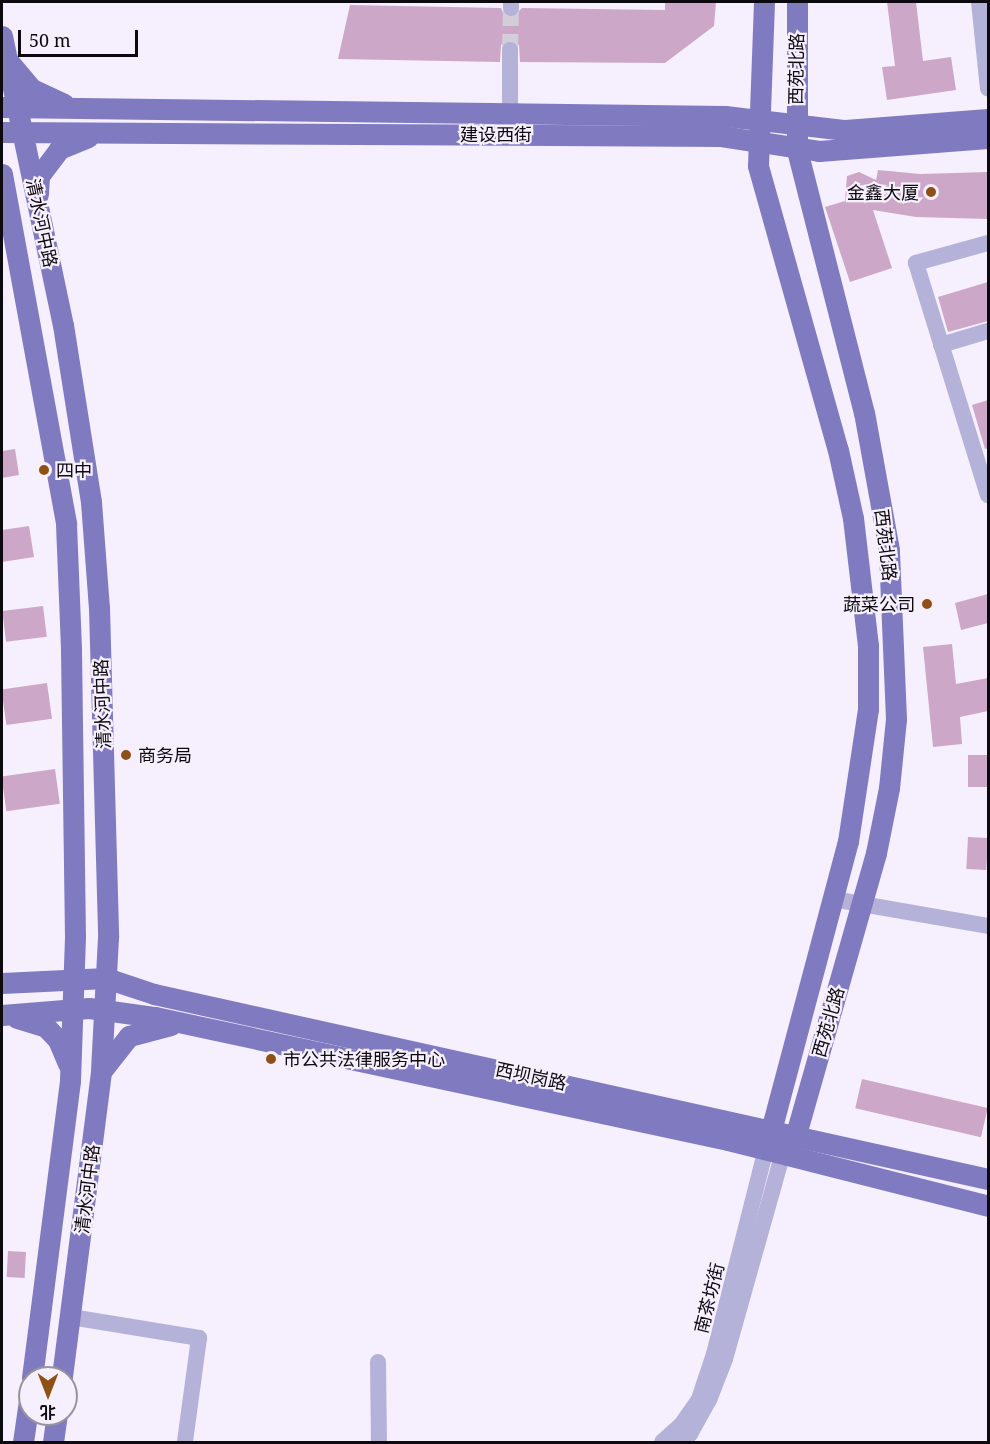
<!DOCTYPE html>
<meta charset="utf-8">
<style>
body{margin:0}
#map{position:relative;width:990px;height:1444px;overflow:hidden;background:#f6effd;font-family:"Noto Serif","Noto Sans SC",serif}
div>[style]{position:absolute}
.building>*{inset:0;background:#cda7c8;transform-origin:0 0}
.minor-tunnel>*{height:16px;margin-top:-8px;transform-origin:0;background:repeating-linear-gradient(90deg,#d3cdd9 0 16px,transparent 0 24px)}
.minor>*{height:16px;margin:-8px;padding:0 8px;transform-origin:8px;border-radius:8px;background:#b4b2d9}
.major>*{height:21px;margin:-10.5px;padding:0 10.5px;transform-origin:10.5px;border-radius:10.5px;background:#807bc1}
.dots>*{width:16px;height:16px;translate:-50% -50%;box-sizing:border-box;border:3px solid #f6effd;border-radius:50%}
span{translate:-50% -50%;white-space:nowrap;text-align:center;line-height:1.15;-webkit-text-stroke:4.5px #f6effd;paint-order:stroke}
.street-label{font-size:18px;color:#0d0a0f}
.poi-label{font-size:18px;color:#0d0a0f}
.right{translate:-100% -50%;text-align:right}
.left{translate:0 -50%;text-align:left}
.frame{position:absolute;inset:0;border:3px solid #0d0a0f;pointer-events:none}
.north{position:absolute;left:18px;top:1366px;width:60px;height:60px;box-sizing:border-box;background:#f6effd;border:2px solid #99939e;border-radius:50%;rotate:180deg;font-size:16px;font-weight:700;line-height:24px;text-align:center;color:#0d0a0f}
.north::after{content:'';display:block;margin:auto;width:21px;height:27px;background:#8e5015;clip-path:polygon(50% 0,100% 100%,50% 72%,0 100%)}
.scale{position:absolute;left:18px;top:30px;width:120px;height:27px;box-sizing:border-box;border:3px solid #0d0a0f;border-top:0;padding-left:8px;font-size:18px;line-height:21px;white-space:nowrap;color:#0d0a0f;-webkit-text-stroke:4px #f6effd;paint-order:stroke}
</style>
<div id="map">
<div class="building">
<div style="clip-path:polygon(665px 2px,716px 2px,714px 26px,665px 63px,520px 62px,519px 45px,511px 40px,501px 45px,500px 62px,338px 59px,350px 5px,501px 8px,505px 17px,512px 18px,522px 8px,665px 10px)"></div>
<div style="clip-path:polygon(887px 2px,916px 2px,923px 61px,951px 57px,956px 90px,887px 100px,882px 67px,895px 66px)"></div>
<div style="clip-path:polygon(878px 170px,920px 174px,988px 172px,988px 219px,916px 217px,873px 210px,892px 268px,850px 282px,825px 207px,845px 201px,847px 176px,859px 172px,876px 180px)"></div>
<div style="clip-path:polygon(988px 282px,988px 321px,948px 332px,938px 297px)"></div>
<div style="clip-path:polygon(988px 400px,988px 448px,985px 449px,972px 405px)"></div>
<div style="clip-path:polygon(15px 449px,19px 475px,2px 478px,2px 451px)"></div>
<div style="clip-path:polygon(29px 526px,34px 557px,2px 562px,2px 530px)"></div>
<div style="clip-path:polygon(988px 594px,988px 623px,961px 630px,955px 603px)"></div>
<div style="left:43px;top:606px;width:31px;height:41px;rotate:83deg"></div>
<div style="clip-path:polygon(952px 644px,956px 684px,988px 678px,988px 711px,960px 717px,962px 744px,933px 747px,923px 647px)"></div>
<div style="left:47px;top:683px;width:36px;height:46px;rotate:82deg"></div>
<div style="left:968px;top:755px;width:20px;height:32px"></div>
<div style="left:55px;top:769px;width:35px;height:54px;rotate:82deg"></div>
<div style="left:968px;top:837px;width:20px;height:32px;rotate:3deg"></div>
<div style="left:862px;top:1079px;width:129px;height:30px;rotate:13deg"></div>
<div style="left:8px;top:1251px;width:18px;height:26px;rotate:3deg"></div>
</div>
<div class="minor-tunnel">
<div style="left:510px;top:50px;width:42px;rotate:-88.6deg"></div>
</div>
<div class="minor">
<div style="left:979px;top:2px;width:87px;rotate:84.1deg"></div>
<div style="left:511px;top:8px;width:6px;rotate:-90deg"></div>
<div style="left:510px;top:115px;width:65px;rotate:-90deg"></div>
<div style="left:988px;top:243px;width:75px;rotate:164.5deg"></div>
<div style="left:916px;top:263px;width:243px;rotate:72.8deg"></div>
<div style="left:941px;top:345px;width:49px;rotate:-16.6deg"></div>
<div style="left:833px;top:899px;width:157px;rotate:9.9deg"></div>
<div style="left:71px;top:1317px;width:130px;rotate:9.3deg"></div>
<div style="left:199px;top:1338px;width:105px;rotate:97.7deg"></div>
<div style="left:378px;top:1362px;width:80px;rotate:89.3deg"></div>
<div style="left:662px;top:1442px;width:25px;rotate:-42deg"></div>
<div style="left:681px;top:1425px;width:32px;rotate:-55deg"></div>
<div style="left:699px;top:1399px;width:47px;rotate:-71.6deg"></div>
<div style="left:714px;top:1354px;width:211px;rotate:-75.8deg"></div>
<div style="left:680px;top:1442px;width:13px;rotate:-39deg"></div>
<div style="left:690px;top:1434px;width:39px;rotate:-61deg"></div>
<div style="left:709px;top:1400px;width:44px;rotate:-68.7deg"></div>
<div style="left:725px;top:1359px;width:214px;rotate:-74.3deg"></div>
</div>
<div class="major">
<div style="left:764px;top:2px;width:164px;rotate:92.1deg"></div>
<div style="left:758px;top:166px;width:295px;rotate:74.3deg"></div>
<div style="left:838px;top:450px;width:70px;rotate:77.6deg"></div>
<div style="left:853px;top:518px;width:128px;rotate:83.3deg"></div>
<div style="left:868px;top:645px;width:64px;rotate:90deg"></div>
<div style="left:868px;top:709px;width:134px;rotate:98.6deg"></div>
<div style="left:848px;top:841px;width:319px;rotate:104.9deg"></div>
<div style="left:2px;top:36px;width:295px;rotate:78.1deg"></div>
<div style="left:63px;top:325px;width:179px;rotate:81deg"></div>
<div style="left:91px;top:502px;width:106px;rotate:85.7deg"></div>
<div style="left:99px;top:608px;width:329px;rotate:88.4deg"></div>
<div style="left:108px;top:937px;width:135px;rotate:93deg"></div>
<div style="left:101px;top:1072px;width:308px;rotate:97.3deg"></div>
<div style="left:9px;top:62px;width:35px;rotate:50deg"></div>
<div style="left:32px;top:89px;width:35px;rotate:25deg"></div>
<div style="left:2px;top:107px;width:723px;rotate:0.71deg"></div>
<div style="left:725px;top:116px;width:121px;rotate:6.7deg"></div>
<div style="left:845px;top:130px;width:143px;rotate:-4.4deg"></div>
<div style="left:2px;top:132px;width:719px;rotate:0.32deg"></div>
<div style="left:721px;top:136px;width:99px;rotate:8.7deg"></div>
<div style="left:819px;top:151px;width:169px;rotate:-4.4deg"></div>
<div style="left:2px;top:174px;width:356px;rotate:79.6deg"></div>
<div style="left:66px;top:524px;width:127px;rotate:87.7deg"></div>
<div style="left:71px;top:651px;width:286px;rotate:89.2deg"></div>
<div style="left:75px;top:937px;width:144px;rotate:92deg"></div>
<div style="left:70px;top:1081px;width:299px;rotate:97.3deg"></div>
<div style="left:38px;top:194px;width:18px;rotate:-87deg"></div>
<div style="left:39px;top:176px;width:34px;rotate:-53deg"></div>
<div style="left:59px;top:149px;width:31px;rotate:-22deg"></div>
<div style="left:2px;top:983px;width:104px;rotate:-2.8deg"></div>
<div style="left:106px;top:978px;width:51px;rotate:18.4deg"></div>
<div style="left:154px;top:994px;width:854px;rotate:12.51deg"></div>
<div style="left:2px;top:1015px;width:87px;rotate:-4.6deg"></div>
<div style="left:89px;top:1008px;width:67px;rotate:7.8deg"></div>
<div style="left:155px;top:1017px;width:586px;rotate:12.12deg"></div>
<div style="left:728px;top:1140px;width:268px;rotate:14.2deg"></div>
<div style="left:17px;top:1018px;width:30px;rotate:17deg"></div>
<div style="left:46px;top:1027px;width:18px;rotate:47deg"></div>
<div style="left:58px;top:1040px;width:26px;rotate:67deg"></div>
<div style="left:103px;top:1069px;width:42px;rotate:-51.8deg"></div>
<div style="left:129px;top:1036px;width:43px;rotate:-14.7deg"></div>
<div style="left:783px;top:1153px;width:23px;rotate:-56deg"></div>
<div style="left:796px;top:1134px;width:292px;rotate:-74.1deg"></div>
<div style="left:876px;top:853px;width:66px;rotate:-78.7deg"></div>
<div style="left:889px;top:788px;width:69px;rotate:-84.2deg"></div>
<div style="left:896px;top:719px;width:169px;rotate:-92.4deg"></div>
<div style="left:889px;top:550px;width:139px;rotate:-100.3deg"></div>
<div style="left:864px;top:413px;width:271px;rotate:-104.3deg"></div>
<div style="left:797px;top:150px;width:148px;rotate:-90deg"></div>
<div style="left:23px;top:1442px;width:49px;rotate:-81.7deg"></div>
<div style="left:53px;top:1442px;width:28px;rotate:-82deg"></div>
</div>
<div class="dots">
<div style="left:931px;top:192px;background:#8e5015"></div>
<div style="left:44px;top:470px;background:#8e5015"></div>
<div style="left:927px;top:604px;background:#8e5015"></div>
<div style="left:126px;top:755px;background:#8e5015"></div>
<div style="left:271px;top:1059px;background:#8e5015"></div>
</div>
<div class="street-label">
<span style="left:796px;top:69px;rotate:-89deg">西苑北路</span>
<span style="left:496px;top:134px">建设西街</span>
<span style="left:42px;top:223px;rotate:78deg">清水河中路</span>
<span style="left:886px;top:545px;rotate:83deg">西苑北路</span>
<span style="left:102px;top:704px;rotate:-92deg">清水河中路</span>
<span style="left:828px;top:1022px;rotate:-74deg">西苑北路</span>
<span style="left:531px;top:1076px;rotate:12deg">西坝岗路</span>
<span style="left:87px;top:1189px;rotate:-83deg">清水河中路</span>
<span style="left:709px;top:1298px;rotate:-76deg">南茶坊街</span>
</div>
<div class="poi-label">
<span class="right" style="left:919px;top:192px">金鑫大厦</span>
<span class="left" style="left:56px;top:470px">四中</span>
<span class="right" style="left:915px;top:604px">蔬菜公司</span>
<span class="left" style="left:138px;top:755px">商务局</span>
<span class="left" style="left:283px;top:1059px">市公共法律服务中心</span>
</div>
<div class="frame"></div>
<div class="north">北</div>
<div class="scale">50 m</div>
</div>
